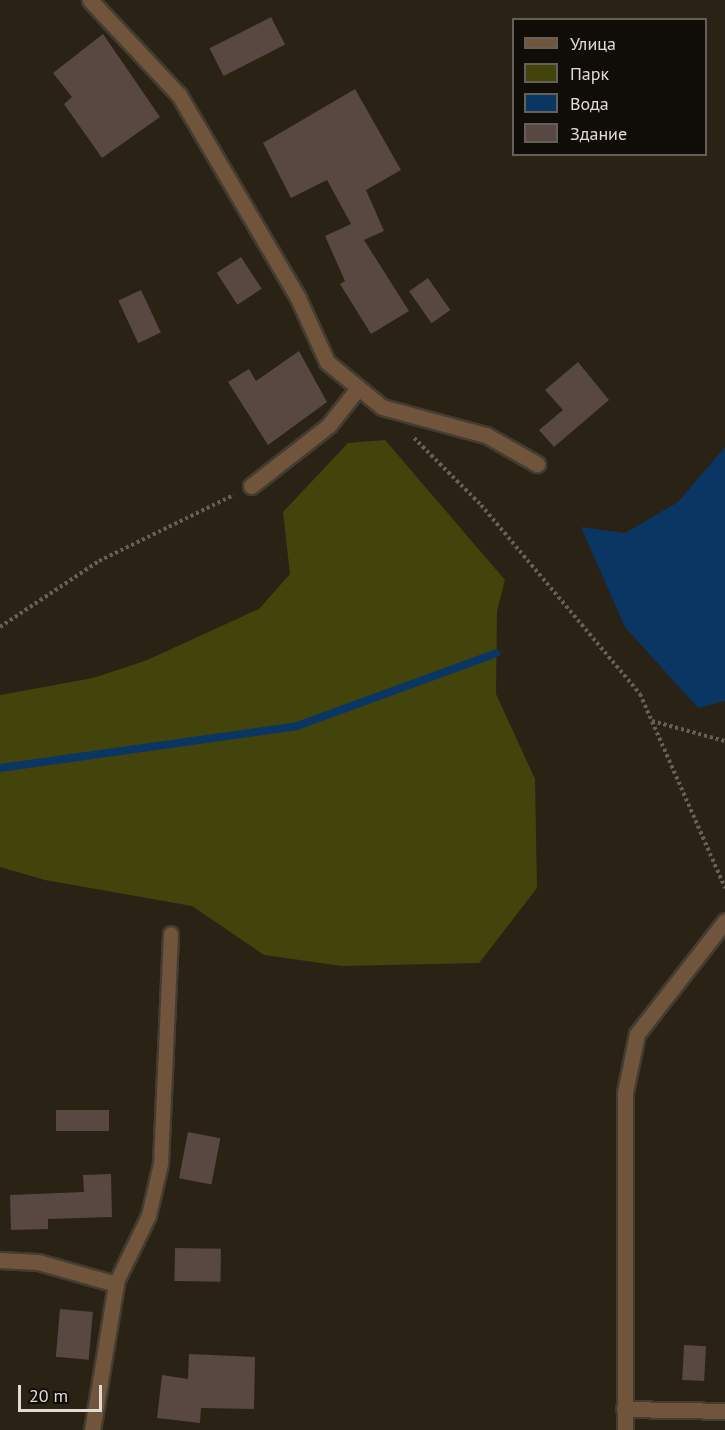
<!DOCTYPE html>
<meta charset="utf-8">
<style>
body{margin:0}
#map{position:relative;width:725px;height:1430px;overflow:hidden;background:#2a2215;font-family:"PT Sans",sans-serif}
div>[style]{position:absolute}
.green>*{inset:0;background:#43440b}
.water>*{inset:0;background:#0a3663}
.stream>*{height:8px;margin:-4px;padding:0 4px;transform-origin:4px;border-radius:4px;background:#0a3663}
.building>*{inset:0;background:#594742;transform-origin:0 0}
.path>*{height:4px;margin-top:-2px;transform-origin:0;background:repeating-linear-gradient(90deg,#676054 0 3px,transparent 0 6px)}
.roads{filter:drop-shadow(2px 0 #443c30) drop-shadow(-2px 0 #443c30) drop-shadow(0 2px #443c30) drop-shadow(0 -2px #443c30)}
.service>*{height:14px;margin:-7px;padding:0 7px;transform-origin:7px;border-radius:7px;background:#70543c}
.minor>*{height:15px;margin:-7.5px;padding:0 7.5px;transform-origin:7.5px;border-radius:7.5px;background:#70543c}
span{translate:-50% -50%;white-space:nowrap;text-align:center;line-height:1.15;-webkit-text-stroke:5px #100c07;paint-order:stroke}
.legend{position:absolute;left:512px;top:18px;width:195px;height:138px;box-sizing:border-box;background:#100c07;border:2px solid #645f59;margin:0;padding:8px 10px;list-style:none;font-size:18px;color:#e1dcd3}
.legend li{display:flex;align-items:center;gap:12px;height:30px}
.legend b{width:30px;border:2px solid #645f59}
.scale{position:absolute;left:18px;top:1385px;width:84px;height:27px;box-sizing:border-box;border:3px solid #e1dcd3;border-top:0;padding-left:8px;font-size:18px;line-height:21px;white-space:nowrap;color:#e1dcd3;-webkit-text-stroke:4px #100c07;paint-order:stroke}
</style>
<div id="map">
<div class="green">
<div style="clip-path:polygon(385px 440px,505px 580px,497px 611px,496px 694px,535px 779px,537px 888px,479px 963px,342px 966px,264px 955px,192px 906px,45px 880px,0 867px,0 695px,93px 678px,145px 661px,259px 609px,290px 574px,283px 512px,348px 443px)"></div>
</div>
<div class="water">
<div style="clip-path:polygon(725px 447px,725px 701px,698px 708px,625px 627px,581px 527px,625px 533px,678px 502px)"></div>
</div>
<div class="stream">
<div style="left:0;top:768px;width:300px;rotate:-8deg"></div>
<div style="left:297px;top:726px;width:212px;rotate:-20.1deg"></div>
</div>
<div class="building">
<div style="left:271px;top:17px;width:31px;height:69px;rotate:63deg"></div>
<div style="clip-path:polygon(103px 34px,160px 117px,102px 158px,64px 104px,72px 97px,53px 73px)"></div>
<div style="clip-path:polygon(355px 89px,401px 170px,366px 190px,384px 231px,364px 240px,409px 311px,371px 334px,340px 284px,345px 281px,325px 236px,351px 224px,327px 180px,291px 198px,263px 143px)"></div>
<div style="left:241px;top:257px;width:38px;height:29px;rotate:57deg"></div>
<div style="left:428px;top:278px;width:39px;height:23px;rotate:55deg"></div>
<div style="left:141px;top:290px;width:47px;height:25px;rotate:65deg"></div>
<div style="clip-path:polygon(299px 351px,327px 402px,268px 445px,228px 382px,249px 369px,256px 381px)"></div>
<div style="clip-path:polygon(578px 362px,609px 400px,554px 447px,539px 430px,563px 410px,545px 390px)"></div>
<div style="left:56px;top:1110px;width:53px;height:21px"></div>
<div style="left:188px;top:1132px;width:33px;height:47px;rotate:11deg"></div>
<div style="clip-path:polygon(111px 1174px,112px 1217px,48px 1219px,48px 1229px,11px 1230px,10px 1195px,84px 1192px,83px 1175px)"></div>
<div style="left:175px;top:1248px;width:46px;height:33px;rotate:1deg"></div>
<div style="left:60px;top:1309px;width:33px;height:48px;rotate:5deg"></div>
<div style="left:684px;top:1345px;width:22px;height:35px;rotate:3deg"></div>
<div style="clip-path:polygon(189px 1354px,255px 1357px,254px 1409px,201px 1408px,200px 1423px,157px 1418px,162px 1375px,188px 1379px)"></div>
</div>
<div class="path">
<div style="left:414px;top:438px;width:95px;rotate:45deg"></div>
<div style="left:481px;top:505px;width:247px;rotate:49.9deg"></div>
<div style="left:640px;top:694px;width:212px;rotate:66.3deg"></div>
<div style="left:0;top:627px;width:119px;rotate:-33.7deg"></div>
<div style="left:99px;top:561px;width:150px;rotate:-26.1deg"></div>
<div style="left:652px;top:721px;width:76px;rotate:15.3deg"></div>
</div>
<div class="roads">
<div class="service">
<div style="left:116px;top:1284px;width:76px;rotate:-64.1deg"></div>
<div style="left:149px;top:1216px;width:53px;rotate:-77deg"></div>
<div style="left:161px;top:1164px;width:230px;rotate:-87.5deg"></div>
</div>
<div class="minor">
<div style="left:90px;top:0;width:130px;rotate:46.9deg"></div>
<div style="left:179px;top:95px;width:235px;rotate:59.6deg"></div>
<div style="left:298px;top:298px;width:70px;rotate:65.6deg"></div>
<div style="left:327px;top:362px;width:71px;rotate:39.3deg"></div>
<div style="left:382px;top:407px;width:108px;rotate:15.1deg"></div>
<div style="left:486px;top:435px;width:59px;rotate:29.6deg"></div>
<div style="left:251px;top:486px;width:99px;rotate:-38deg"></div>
<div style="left:329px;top:425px;width:47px;rotate:-51.9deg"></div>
<div style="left:0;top:1260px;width:38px;rotate:3deg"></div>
<div style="left:38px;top:1262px;width:81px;rotate:15.8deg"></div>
<div style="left:116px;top:1284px;width:148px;rotate:99.3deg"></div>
<div style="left:624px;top:1409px;width:101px;rotate:1.1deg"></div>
<div style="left:625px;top:1430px;width:338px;rotate:-90deg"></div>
<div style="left:625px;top:1092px;width:59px;rotate:-78.3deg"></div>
<div style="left:637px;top:1034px;width:143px;rotate:-52.1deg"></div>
</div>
</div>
<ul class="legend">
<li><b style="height:8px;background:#70543c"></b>Улица</li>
<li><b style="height:16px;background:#43440b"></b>Парк</li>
<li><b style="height:16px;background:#0a3663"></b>Вода</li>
<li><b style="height:16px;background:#594742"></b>Здание</li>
</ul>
<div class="scale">20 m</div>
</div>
